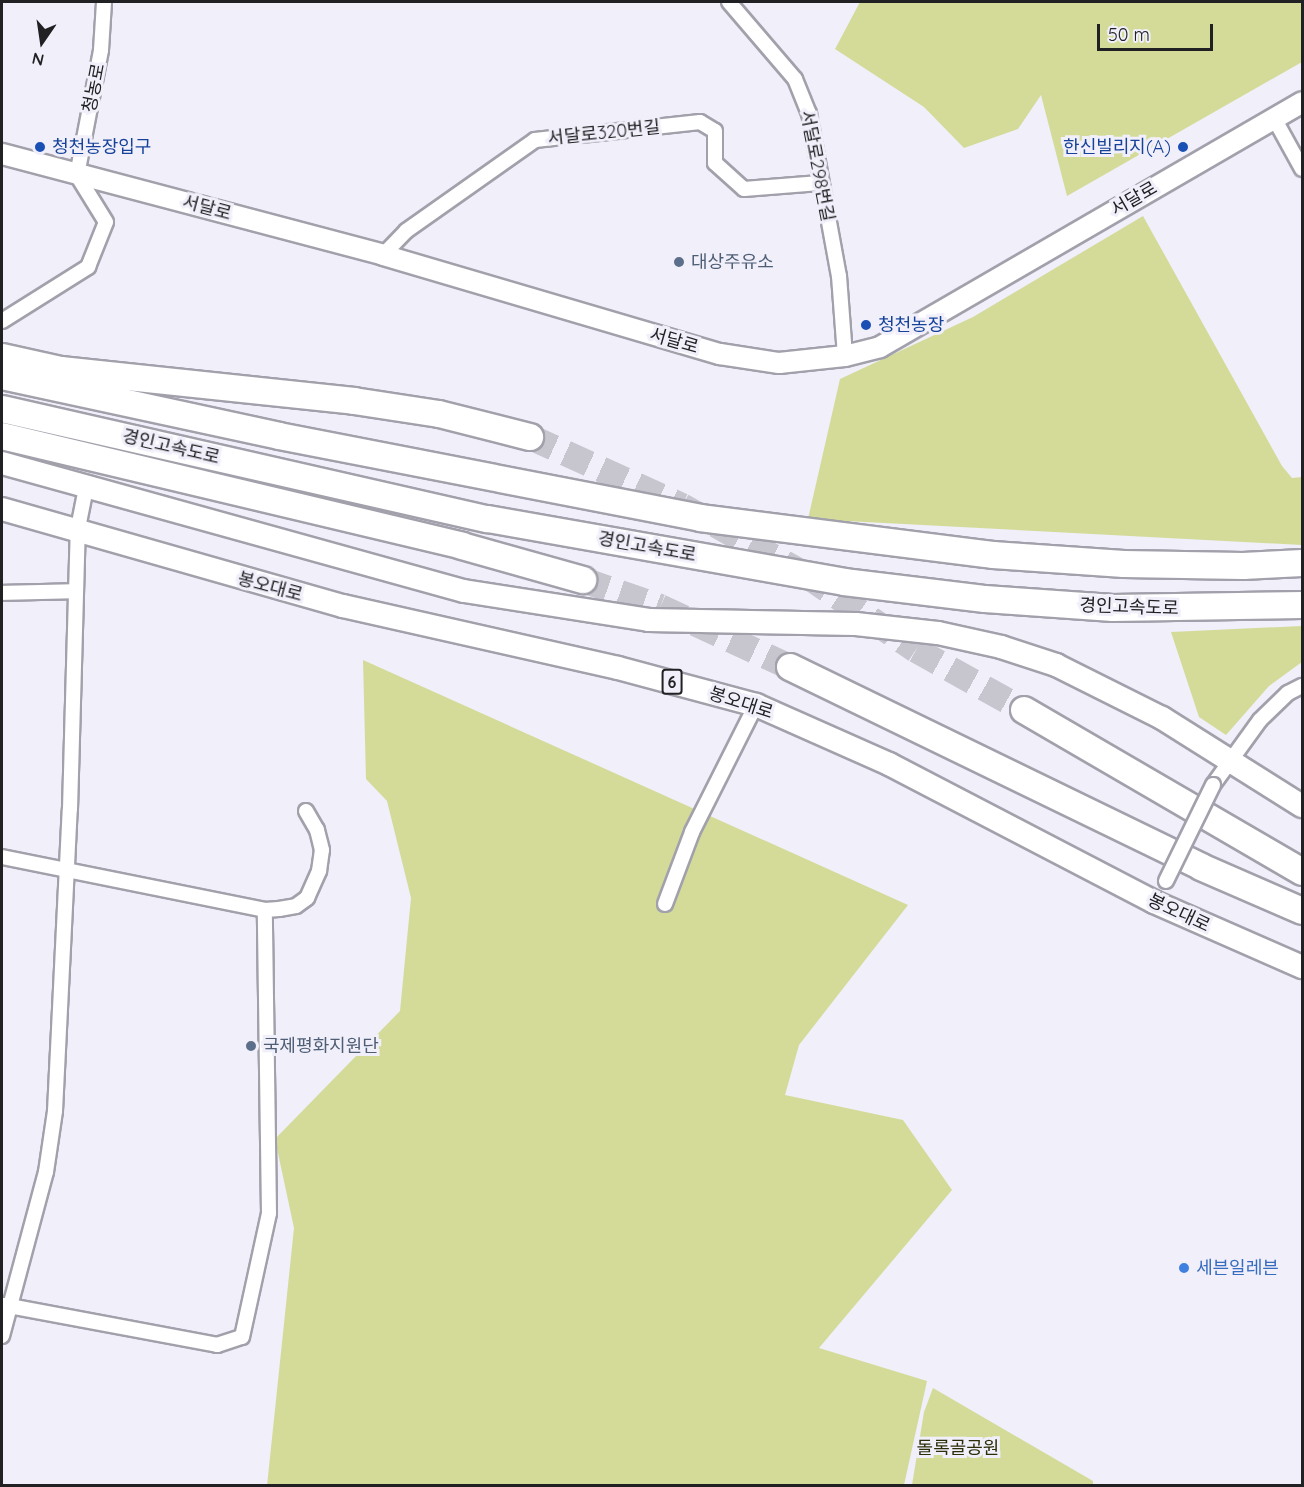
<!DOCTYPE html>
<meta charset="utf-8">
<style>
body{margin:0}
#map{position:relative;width:1304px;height:1487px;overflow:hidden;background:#f0effa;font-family:Quicksand,"Noto Sans KR",sans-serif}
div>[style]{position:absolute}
.green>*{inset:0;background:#d4db99}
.highway-tunnel>*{height:26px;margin-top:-13px;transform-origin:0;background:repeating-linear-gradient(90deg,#c7c6cf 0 26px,transparent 0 39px)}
.roads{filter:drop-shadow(2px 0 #a2a1ab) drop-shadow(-2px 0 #a2a1ab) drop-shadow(0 2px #a2a1ab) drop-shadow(0 -2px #a2a1ab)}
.street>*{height:14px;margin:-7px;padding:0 7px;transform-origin:7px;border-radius:7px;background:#fff}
.secondary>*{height:20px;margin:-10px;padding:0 10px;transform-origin:10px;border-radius:10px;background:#fff}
.primary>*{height:22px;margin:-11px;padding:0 11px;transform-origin:11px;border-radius:11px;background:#fff}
.highway>*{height:26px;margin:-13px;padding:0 13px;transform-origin:13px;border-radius:13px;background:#fff}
.bridges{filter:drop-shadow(2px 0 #a2a1ab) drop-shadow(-2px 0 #a2a1ab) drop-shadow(0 2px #a2a1ab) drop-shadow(0 -2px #a2a1ab)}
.street-bridge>*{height:14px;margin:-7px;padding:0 7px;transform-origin:7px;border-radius:7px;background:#fff}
.dots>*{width:16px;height:16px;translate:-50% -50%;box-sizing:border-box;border:3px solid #f0effa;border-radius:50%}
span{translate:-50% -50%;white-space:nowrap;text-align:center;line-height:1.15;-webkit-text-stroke:6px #f0effa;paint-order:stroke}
.shield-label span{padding:2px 4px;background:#f0effa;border:2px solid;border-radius:4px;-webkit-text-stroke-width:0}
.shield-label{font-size:16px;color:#212124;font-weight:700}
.street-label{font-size:18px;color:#212124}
.transit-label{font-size:18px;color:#164399}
.left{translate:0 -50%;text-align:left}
.right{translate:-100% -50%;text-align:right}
.service-label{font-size:18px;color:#4e5e75}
.shop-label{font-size:18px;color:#366cbe}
.park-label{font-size:18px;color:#2c2e08}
.frame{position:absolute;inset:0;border:3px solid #212124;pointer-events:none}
.north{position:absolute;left:12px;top:12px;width:60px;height:60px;-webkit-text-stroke:4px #f0effa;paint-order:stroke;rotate:193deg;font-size:16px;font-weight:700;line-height:24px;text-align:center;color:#212124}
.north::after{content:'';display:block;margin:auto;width:21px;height:27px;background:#212124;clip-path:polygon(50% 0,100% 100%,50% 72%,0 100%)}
.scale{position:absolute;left:1097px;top:24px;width:116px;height:27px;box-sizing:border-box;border:3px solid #212124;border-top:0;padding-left:8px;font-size:18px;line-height:21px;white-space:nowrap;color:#212124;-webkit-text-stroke:4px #f0effa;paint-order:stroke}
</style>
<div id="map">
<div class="green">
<div style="clip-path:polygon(860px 2px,1302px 2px,1302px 62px,1067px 196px,1041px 95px,1018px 129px,964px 148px,924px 107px,835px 49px)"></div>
<div style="clip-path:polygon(1143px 216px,1282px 466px,1292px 478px,1302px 477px,1302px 545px,808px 519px,840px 379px,973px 317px)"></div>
<div style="clip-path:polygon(1302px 626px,1302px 662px,1269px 686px,1226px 735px,1199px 717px,1171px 632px)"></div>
<div style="clip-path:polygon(363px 660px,908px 905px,799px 1045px,785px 1095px,903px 1120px,952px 1190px,819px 1348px,927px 1381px,904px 1485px,267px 1486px,294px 1228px,275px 1139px,400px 1011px,411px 898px,387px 801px,366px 779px)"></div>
<div style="clip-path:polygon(933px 1388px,1093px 1481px,1093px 1485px,912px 1485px,924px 1412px)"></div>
</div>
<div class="highway-tunnel">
<div style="left:530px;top:437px;width:167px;rotate:24.4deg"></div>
<div style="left:682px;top:506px;width:142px;rotate:29.1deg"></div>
<div style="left:806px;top:575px;width:133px;rotate:34.3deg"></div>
<div style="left:916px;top:650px;width:124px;rotate:29.1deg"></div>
<div style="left:583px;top:580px;width:82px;rotate:19.3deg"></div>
<div style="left:660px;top:607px;width:143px;rotate:24.8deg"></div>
</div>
<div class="roads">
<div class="street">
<div style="left:729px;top:2px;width:101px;rotate:49.4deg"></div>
<div style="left:795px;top:79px;width:37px;rotate:68deg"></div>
<div style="left:809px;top:113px;width:166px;rotate:79.6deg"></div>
<div style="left:839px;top:276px;width:80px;rotate:85.7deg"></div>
<div style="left:1274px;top:118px;width:58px;rotate:61.2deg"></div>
<div style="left:383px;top:255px;width:33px;rotate:-46deg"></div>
<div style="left:406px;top:231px;width:158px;rotate:-35.2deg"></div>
<div style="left:535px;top:140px;width:166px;rotate:-6.2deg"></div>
<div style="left:700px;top:122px;width:17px;rotate:31deg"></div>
<div style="left:715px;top:131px;width:32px;rotate:90deg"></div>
<div style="left:715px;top:163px;width:39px;rotate:42deg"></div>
<div style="left:744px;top:189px;width:76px;rotate:-4.5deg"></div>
<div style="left:2px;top:321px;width:102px;rotate:-32.1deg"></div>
<div style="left:88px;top:267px;width:48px;rotate:-68.2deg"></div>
<div style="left:106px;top:222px;width:55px;rotate:-121.7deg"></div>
<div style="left:77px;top:175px;width:127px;rotate:-79.1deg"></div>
<div style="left:101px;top:50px;width:48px;rotate:-86.4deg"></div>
<div style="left:2px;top:593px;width:74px;rotate:-1.5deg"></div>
<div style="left:1213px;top:785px;width:80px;rotate:-54.1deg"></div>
<div style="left:1260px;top:720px;width:39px;rotate:-44deg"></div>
<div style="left:1288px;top:693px;width:16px;rotate:-27deg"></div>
<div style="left:2px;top:857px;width:268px;rotate:11.4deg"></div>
<div style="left:265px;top:910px;width:14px;rotate:-4deg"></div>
<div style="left:279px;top:909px;width:17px;rotate:-10deg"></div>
<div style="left:296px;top:906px;width:14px;rotate:-36deg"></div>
<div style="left:307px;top:898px;width:30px;rotate:-66deg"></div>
<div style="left:319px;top:871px;width:21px;rotate:-82deg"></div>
<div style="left:322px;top:850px;width:21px;rotate:-104deg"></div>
<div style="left:317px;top:830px;width:22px;rotate:-120deg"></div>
<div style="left:665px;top:904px;width:77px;rotate:-69.4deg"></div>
<div style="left:692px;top:832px;width:142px;rotate:-63.3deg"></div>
<div style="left:4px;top:1305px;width:217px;rotate:10.6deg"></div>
<div style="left:217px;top:1345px;width:26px;rotate:-18deg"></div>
<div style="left:242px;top:1337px;width:127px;rotate:-77.7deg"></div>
<div style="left:269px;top:1213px;width:303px;rotate:-90.8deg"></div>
<div style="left:2px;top:1336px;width:170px;rotate:-75deg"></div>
<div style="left:46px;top:1172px;width:62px;rotate:-81.6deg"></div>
<div style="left:55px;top:1111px;width:302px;rotate:-87.2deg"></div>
<div style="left:70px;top:809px;width:281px;rotate:-88.4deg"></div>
<div style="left:78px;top:528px;width:41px;rotate:-78.7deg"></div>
</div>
<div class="secondary">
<div style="left:2px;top:154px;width:394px;rotate:14.8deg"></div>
<div style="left:383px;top:255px;width:351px;rotate:16.4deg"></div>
<div style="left:720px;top:354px;width:60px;rotate:8.7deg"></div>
<div style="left:779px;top:363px;width:66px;rotate:-6.1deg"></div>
<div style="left:845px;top:356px;width:36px;rotate:-14deg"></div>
<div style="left:880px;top:347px;width:488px;rotate:-30.1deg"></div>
</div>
<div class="primary">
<div style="left:2px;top:463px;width:479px;rotate:15.5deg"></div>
<div style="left:464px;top:591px;width:187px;rotate:8.9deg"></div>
<div style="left:649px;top:620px;width:207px;rotate:1.1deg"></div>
<div style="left:856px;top:624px;width:82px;rotate:6.3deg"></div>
<div style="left:938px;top:633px;width:65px;rotate:12.5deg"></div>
<div style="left:1001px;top:647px;width:58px;rotate:18.1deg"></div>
<div style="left:1056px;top:665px;width:119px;rotate:26.6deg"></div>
<div style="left:1162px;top:718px;width:165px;rotate:32.2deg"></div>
<div style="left:2px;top:509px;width:355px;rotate:15.9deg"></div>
<div style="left:343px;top:606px;width:282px;rotate:12.7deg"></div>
<div style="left:618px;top:668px;width:143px;rotate:15deg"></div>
<div style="left:756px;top:705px;width:145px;rotate:23.9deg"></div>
<div style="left:889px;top:764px;width:299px;rotate:27.5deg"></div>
<div style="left:1154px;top:902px;width:162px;rotate:23.7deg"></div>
</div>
<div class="highway">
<div style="left:2px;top:357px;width:60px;rotate:12.4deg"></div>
<div style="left:61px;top:370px;width:295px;rotate:6deg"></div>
<div style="left:354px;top:401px;width:86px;rotate:8.7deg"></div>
<div style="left:439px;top:414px;width:94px;rotate:14.2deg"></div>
<div style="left:2px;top:376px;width:283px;rotate:12.2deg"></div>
<div style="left:279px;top:436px;width:429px;rotate:11deg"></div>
<div style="left:700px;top:518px;width:295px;rotate:7.2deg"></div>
<div style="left:993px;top:555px;width:131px;rotate:3.9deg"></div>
<div style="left:1124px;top:564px;width:119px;rotate:1deg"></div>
<div style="left:1243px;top:566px;width:59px;rotate:-2.9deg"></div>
<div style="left:2px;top:409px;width:498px;rotate:12.8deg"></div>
<div style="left:488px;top:519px;width:362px;rotate:10deg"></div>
<div style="left:844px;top:582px;width:142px;rotate:6.9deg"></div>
<div style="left:985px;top:599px;width:128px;rotate:4deg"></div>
<div style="left:1113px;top:608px;width:189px;rotate:-0.9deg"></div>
<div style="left:2px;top:436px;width:473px;rotate:13.4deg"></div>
<div style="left:462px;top:546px;width:126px;rotate:15.7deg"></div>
<div style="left:790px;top:667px;width:457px;rotate:25.9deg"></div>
<div style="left:1201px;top:867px;width:110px;rotate:23.5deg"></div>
<div style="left:1024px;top:710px;width:322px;rotate:30.2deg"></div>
</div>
</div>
<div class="bridges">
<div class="street-bridge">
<div style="left:1166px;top:881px;width:107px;rotate:-63.9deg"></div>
</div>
</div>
<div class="dots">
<div style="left:40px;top:147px;background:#1a4fb4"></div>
<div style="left:1183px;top:147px;background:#1a4fb4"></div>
<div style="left:679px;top:262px;background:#5c6f8a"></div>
<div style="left:866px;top:325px;background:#1a4fb4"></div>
<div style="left:251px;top:1046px;background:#5c6f8a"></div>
<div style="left:1184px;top:1268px;background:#3f7fe0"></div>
</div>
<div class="shield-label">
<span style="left:672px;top:682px">6</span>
</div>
<div class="street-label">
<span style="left:94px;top:88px;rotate:-79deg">청농로</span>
<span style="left:604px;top:133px;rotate:-6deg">서달로320번길</span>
<span style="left:817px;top:166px;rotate:79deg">서달로298번길</span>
<span style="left:1134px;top:199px;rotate:-30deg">서달로</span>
<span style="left:207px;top:208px;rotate:15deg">서달로</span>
<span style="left:674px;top:341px;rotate:16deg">서달로</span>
<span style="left:171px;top:447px;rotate:13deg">경인고속도로</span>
<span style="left:647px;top:547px;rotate:10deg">경인고속도로</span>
<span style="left:270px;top:587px;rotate:15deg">봉오대로</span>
<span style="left:1129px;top:607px;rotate:2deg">경인고속도로</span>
<span style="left:741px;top:703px;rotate:18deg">봉오대로</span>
<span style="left:1179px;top:913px;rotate:25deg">봉오대로</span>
</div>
<div class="transit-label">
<span class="left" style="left:52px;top:147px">청천농장입구</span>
<span class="right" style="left:1171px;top:147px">한신빌리지(A)</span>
<span class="left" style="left:878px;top:325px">청천농장</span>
</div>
<div class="service-label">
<span class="left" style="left:691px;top:262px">대상주유소</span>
<span class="left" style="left:263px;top:1046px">국제평화지원단</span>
</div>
<div class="shop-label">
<span class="left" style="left:1196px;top:1268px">세븐일레븐</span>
</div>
<div class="park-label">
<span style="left:958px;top:1448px">돌록골공원</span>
</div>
<div class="frame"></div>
<div class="north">N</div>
<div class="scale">50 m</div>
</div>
